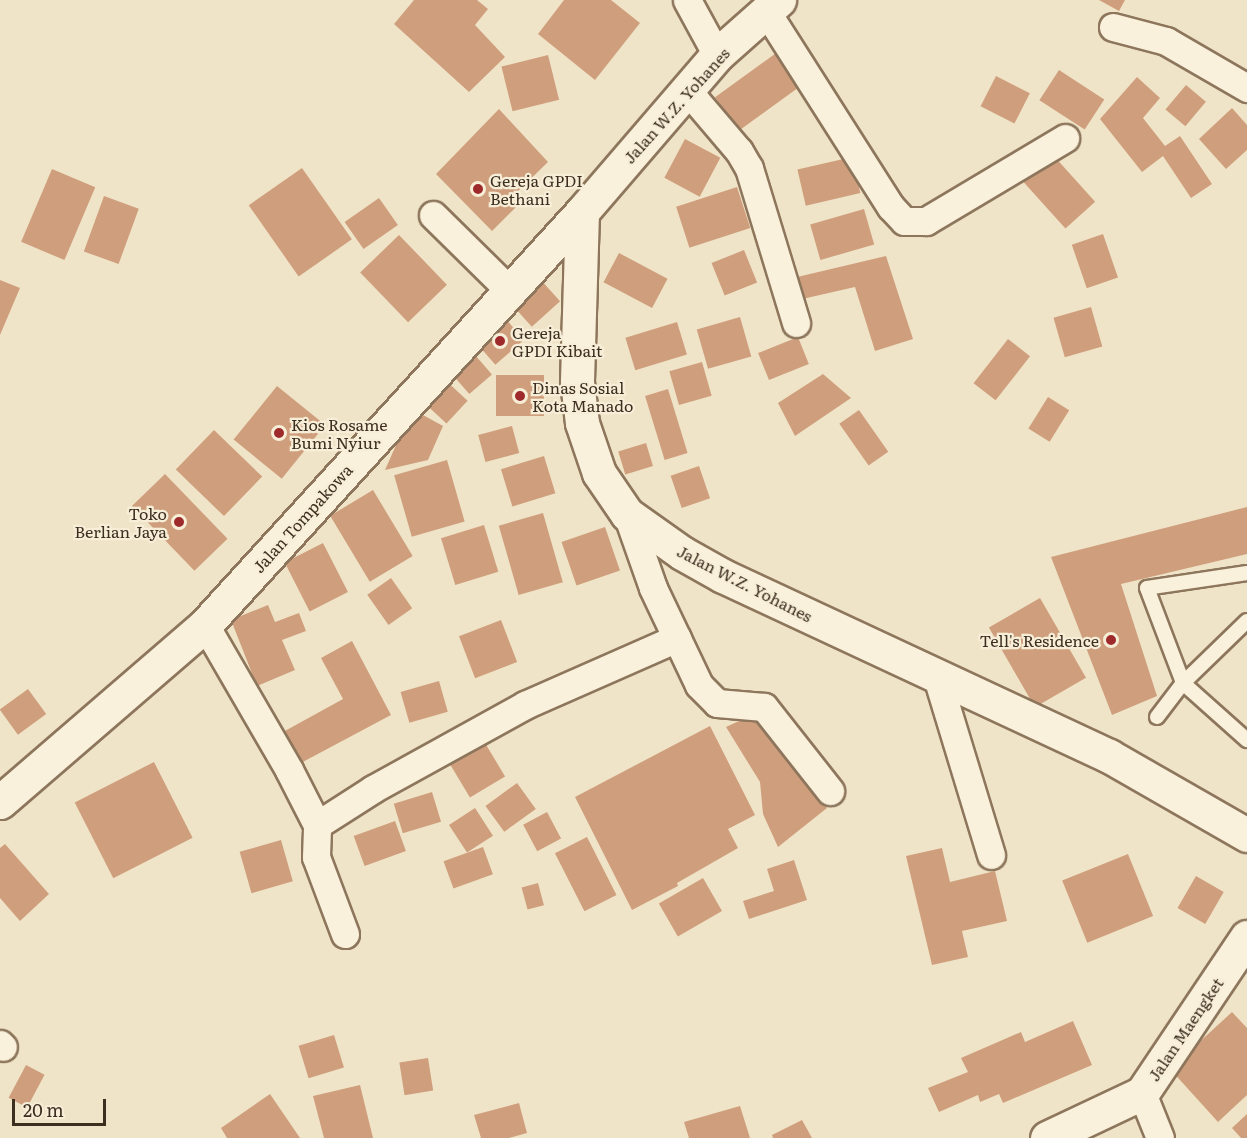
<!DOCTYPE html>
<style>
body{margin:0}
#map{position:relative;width:1247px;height:1138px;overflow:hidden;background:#f0e4c8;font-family:Literata,serif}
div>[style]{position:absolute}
.building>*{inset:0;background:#cf9f7d;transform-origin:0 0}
.roads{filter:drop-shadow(2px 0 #8d765c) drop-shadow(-2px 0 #8d765c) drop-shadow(0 2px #8d765c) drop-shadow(0 -2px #8d765c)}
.lane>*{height:14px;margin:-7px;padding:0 7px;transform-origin:7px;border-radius:7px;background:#faf1dc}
.street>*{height:27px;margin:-13.5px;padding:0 13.5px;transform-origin:13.5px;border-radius:13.5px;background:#faf1dc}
.secondary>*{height:33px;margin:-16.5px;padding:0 16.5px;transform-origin:16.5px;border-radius:16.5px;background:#faf1dc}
.dots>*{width:16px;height:16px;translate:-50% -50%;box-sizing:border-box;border:3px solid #f7eed8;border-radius:50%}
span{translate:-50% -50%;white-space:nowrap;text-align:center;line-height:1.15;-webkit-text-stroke:4.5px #f7eed8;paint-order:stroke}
.street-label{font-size:16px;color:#3d2e20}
.poi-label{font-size:16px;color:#3d2e20}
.left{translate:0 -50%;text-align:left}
.right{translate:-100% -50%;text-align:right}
.scale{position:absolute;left:12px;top:1099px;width:94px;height:27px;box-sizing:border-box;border:3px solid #3d2e20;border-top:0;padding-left:8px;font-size:18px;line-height:21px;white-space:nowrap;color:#3d2e20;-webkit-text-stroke:4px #f7eed8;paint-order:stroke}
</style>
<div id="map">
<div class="building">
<div style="clip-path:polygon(414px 0,477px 0,488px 9px,475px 25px,505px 57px,469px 92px,394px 24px)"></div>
<div style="clip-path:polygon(564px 0,611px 0,640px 23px,595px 80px,538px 34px)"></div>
<div style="clip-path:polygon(1099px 0,1125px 0,1119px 11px)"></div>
<div style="left:783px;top:48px;width:41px;height:84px;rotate:54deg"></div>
<div style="left:548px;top:55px;width:46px;height:48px;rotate:76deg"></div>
<div style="left:1059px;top:70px;width:54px;height:36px;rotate:33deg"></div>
<div style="left:996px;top:76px;width:38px;height:34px;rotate:27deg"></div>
<div style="clip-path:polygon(1137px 77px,1160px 98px,1143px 118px,1165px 146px,1180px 136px,1212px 184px,1191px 198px,1163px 156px,1142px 172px,1100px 119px)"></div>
<div style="left:1186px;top:85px;width:26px;height:32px;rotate:40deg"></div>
<div style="clip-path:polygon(1232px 108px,1247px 125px,1247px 150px,1226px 169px,1199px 139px)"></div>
<div style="clip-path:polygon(499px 109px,548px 162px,512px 197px,519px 204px,492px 231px,436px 174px)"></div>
<div style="left:685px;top:139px;width:40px;height:44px;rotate:28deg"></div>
<div style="left:1053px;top:155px;width:63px;height:40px;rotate:48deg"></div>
<div style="left:852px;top:157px;width:37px;height:56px;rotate:77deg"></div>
<div style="left:302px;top:168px;width:87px;height:65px;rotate:55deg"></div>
<div style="left:52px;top:169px;width:47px;height:79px;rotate:23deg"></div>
<div style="left:737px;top:187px;width:43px;height:64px;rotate:72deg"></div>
<div style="left:104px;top:196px;width:37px;height:59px;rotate:20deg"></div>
<div style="left:379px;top:198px;width:33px;height:42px;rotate:55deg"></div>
<div style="left:864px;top:209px;width:37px;height:56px;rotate:74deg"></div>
<div style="left:1103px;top:234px;width:46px;height:33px;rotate:71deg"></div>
<div style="left:399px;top:235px;width:69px;height:54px;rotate:46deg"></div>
<div style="left:744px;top:250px;width:35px;height:35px;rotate:68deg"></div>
<div style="left:619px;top:253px;width:55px;height:33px;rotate:28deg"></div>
<div style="clip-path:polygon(886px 256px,913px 339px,875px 351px,855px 287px,798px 300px,793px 278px)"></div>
<div style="left:540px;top:279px;width:30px;height:38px;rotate:48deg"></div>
<div style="clip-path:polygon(0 280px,20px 288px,0 335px)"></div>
<div style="left:1091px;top:307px;width:41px;height:39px;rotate:74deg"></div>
<div style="left:740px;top:317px;width:41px;height:45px;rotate:74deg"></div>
<div style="left:505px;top:318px;width:29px;height:38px;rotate:49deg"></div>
<div style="left:677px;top:322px;width:34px;height:54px;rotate:73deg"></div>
<div style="left:798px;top:337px;width:29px;height:43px;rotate:68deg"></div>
<div style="left:1008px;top:339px;width:28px;height:56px;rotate:38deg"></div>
<div style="left:469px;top:348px;width:35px;height:30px;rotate:49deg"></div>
<div style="left:702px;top:362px;width:35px;height:34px;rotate:74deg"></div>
<div style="clip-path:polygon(823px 374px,851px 398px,795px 436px,778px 403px)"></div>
<div style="left:496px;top:375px;width:48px;height:41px"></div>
<div style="left:442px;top:377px;width:35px;height:31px;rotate:43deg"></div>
<div style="left:277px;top:386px;width:62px;height:69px;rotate:39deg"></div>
<div style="left:668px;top:389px;width:67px;height:24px;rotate:73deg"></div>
<div style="left:1048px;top:397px;width:25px;height:37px;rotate:32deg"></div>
<div style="clip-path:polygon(412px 409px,443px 426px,428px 460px,385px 470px)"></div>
<div style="left:859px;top:410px;width:51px;height:24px;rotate:55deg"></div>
<div style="left:512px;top:426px;width:28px;height:35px;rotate:75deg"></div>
<div style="left:214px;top:430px;width:67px;height:55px;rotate:44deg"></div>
<div style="left:646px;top:443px;width:24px;height:29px;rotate:73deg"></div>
<div style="left:544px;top:456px;width:39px;height:45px;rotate:73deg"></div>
<div style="left:447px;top:460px;width:64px;height:55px;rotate:74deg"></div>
<div style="left:699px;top:466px;width:34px;height:30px;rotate:71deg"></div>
<div style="left:165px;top:474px;width:90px;height:46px;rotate:46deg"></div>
<div style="left:373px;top:490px;width:77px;height:50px;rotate:59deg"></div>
<div style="clip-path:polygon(1247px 507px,1247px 554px,1121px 584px,1157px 696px,1112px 715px,1051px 557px)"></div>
<div style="left:543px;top:513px;width:72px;height:46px;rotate:74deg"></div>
<div style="left:484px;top:525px;width:49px;height:45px;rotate:73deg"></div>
<div style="left:605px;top:527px;width:46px;height:46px;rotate:71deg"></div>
<div style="left:323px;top:543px;width:55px;height:43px;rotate:63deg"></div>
<div style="left:391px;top:578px;width:37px;height:29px;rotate:55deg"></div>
<div style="left:1040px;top:598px;width:92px;height:59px;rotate:60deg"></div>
<div style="clip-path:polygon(268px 605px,275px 622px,299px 613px,306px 631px,282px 640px,295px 670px,257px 686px,231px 620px)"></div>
<div style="left:501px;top:620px;width:45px;height:45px;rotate:69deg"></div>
<div style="clip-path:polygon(352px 641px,391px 715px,299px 764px,283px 732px,343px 699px,321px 658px)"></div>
<div style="left:439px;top:681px;width:32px;height:40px;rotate:74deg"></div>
<div style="left:28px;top:689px;width:31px;height:35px;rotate:54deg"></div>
<div style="clip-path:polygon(754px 714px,827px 808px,778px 847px,763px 814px,760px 782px,726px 727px)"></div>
<div style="clip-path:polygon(710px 726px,755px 815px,728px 829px,738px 848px,677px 883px,678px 886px,632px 910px,575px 797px)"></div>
<div style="left:485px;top:743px;width:39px;height:41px;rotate:59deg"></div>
<div style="left:154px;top:762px;width:85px;height:89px;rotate:63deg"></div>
<div style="left:517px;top:783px;width:32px;height:39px;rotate:54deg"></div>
<div style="left:432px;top:792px;width:31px;height:40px;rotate:73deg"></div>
<div style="left:475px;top:808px;width:33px;height:31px;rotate:57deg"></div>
<div style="left:547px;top:812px;width:30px;height:27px;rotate:62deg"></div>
<div style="left:395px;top:821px;width:32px;height:44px;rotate:70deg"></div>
<div style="left:587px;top:837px;width:65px;height:36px;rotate:63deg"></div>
<div style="left:281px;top:840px;width:43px;height:43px;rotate:74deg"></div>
<div style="clip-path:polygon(5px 844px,49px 894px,20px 921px,0 898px,0 848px)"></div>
<div style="left:483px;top:847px;width:29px;height:42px;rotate:70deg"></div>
<div style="clip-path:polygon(942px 848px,950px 882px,995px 871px,1007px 921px,962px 931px,968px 957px,932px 965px,906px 856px)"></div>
<div style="left:1128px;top:854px;width:67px;height:71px;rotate:68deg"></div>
<div style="clip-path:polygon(794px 860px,807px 900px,749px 919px,743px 901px,774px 891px,767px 869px)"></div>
<div style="left:1196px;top:876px;width:32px;height:37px;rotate:30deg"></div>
<div style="left:703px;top:878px;width:38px;height:51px;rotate:60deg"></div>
<div style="left:538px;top:883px;width:23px;height:17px;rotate:75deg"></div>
<div style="clip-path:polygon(1232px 1012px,1247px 1028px,1247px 1095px,1218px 1122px,1170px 1069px)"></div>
<div style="clip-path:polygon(1073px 1021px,1092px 1065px,1003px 1103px,999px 1094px,980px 1102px,978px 1095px,939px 1112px,928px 1088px,968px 1072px,961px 1058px,1021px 1032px,1025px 1042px)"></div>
<div style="left:334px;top:1035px;width:34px;height:37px;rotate:73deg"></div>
<div style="left:428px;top:1058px;width:33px;height:29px;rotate:81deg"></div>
<div style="left:26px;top:1065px;width:21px;height:37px;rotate:28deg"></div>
<div style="clip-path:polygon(360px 1085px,373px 1138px,324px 1138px,313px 1096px)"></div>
<div style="clip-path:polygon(270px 1094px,300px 1138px,227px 1138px,221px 1128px)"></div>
<div style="clip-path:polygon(519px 1103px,527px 1133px,509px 1138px,481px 1138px,474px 1115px)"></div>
<div style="clip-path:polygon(740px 1106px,750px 1138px,689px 1138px,684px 1122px)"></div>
<div style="clip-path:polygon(1247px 1114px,1247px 1138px,1241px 1138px,1232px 1128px)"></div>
<div style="clip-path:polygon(802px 1120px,812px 1138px,773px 1138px,772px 1135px)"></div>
</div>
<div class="roads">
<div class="lane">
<div style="left:1247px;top:573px;width:101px;rotate:171.5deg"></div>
<div style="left:1147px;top:588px;width:102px;rotate:69.2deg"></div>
<div style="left:1183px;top:683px;width:86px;rotate:41.7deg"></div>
<div style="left:1157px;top:717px;width:43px;rotate:-52.6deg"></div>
<div style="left:1183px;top:683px;width:89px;rotate:-44.1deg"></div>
</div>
<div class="street">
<div style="left:687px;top:0;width:63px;rotate:61.4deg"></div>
<div style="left:766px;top:11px;width:232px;rotate:57.5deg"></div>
<div style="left:891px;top:207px;width:19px;rotate:47deg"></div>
<div style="left:904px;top:221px;width:22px"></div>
<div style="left:926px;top:221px;width:162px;rotate:-30.8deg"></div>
<div style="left:1113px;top:27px;width:55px;rotate:14.8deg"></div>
<div style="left:1166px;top:41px;width:94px;rotate:30.1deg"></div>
<div style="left:687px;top:90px;width:80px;rotate:49.6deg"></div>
<div style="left:739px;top:151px;width:20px;rotate:60deg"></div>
<div style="left:749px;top:168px;width:162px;rotate:73.1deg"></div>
<div style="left:433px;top:215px;width:107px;rotate:44.6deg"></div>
<div style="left:627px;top:514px;width:78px;rotate:70.6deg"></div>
<div style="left:653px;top:588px;width:107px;rotate:64.6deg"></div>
<div style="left:699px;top:685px;width:25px;rotate:45deg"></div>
<div style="left:717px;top:703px;width:47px;rotate:4.9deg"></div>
<div style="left:764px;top:707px;width:107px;rotate:51.8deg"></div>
<div style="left:205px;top:625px;width:168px;rotate:59.9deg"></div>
<div style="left:289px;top:770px;width:62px;rotate:63deg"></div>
<div style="left:937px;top:677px;width:186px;rotate:73.1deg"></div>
<div style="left:345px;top:934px;width:82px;rotate:-110.6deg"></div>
<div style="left:316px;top:857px;width:32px;rotate:-88deg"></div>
<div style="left:317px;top:825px;width:67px;rotate:-32.7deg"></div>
<div style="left:373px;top:789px;width:174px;rotate:-28.9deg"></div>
<div style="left:525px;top:705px;width:166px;rotate:-23.8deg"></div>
<div style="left:0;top:1044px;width:4px;rotate:45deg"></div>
<div style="left:1142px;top:1093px;width:48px;rotate:68.2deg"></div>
</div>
<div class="secondary">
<div style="left:582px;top:212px;width:170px;rotate:91.7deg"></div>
<div style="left:577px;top:382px;width:41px;rotate:83deg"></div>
<div style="left:582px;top:423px;width:53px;rotate:71.2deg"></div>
<div style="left:599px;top:473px;width:50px;rotate:55.7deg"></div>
<div style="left:627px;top:514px;width:67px;rotate:35.3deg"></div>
<div style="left:682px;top:553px;width:47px;rotate:29.3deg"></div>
<div style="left:723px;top:576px;width:426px;rotate:25deg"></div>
<div style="left:1109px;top:756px;width:159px;rotate:29.8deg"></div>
<div style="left:0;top:802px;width:271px;rotate:-40.8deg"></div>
<div style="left:205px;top:625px;width:559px;rotate:-47.61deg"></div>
<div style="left:582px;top:212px;width:207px;rotate:-49.3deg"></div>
<div style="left:717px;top:55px;width:83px;rotate:-41.6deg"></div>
<div style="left:1047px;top:1138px;width:105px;rotate:-25.3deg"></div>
<div style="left:1142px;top:1093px;width:188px;rotate:-56.1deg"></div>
</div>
</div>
<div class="dots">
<div style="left:478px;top:189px;background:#9e2a2b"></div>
<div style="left:500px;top:341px;background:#9e2a2b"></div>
<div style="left:520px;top:396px;background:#9e2a2b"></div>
<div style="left:279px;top:433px;background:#9e2a2b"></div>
<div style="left:179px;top:522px;background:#9e2a2b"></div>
<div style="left:1111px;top:640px;background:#9e2a2b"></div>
</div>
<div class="street-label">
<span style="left:676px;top:105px;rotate:-48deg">Jalan W.Z. Yohanes</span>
<span style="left:302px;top:518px;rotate:-48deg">Jalan Tompakowa</span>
<span style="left:745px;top:583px;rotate:27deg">Jalan W.Z. Yohanes</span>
<span style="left:1185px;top:1029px;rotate:-56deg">Jalan Maengket</span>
</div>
<div class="poi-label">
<span class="left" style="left:490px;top:189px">Gereja GPDI<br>Bethani</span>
<span class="left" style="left:512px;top:341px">Gereja<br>GPDI Kibait</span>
<span class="left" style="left:532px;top:396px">Dinas Sosial<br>Kota Manado</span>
<span class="left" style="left:291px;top:433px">Kios Rosame<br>Bumi Nyiur</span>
<span class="right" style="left:167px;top:522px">Toko<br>Berlian Jaya</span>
<span class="right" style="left:1099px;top:640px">Tell's Residence</span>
</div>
<div class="scale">20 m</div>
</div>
